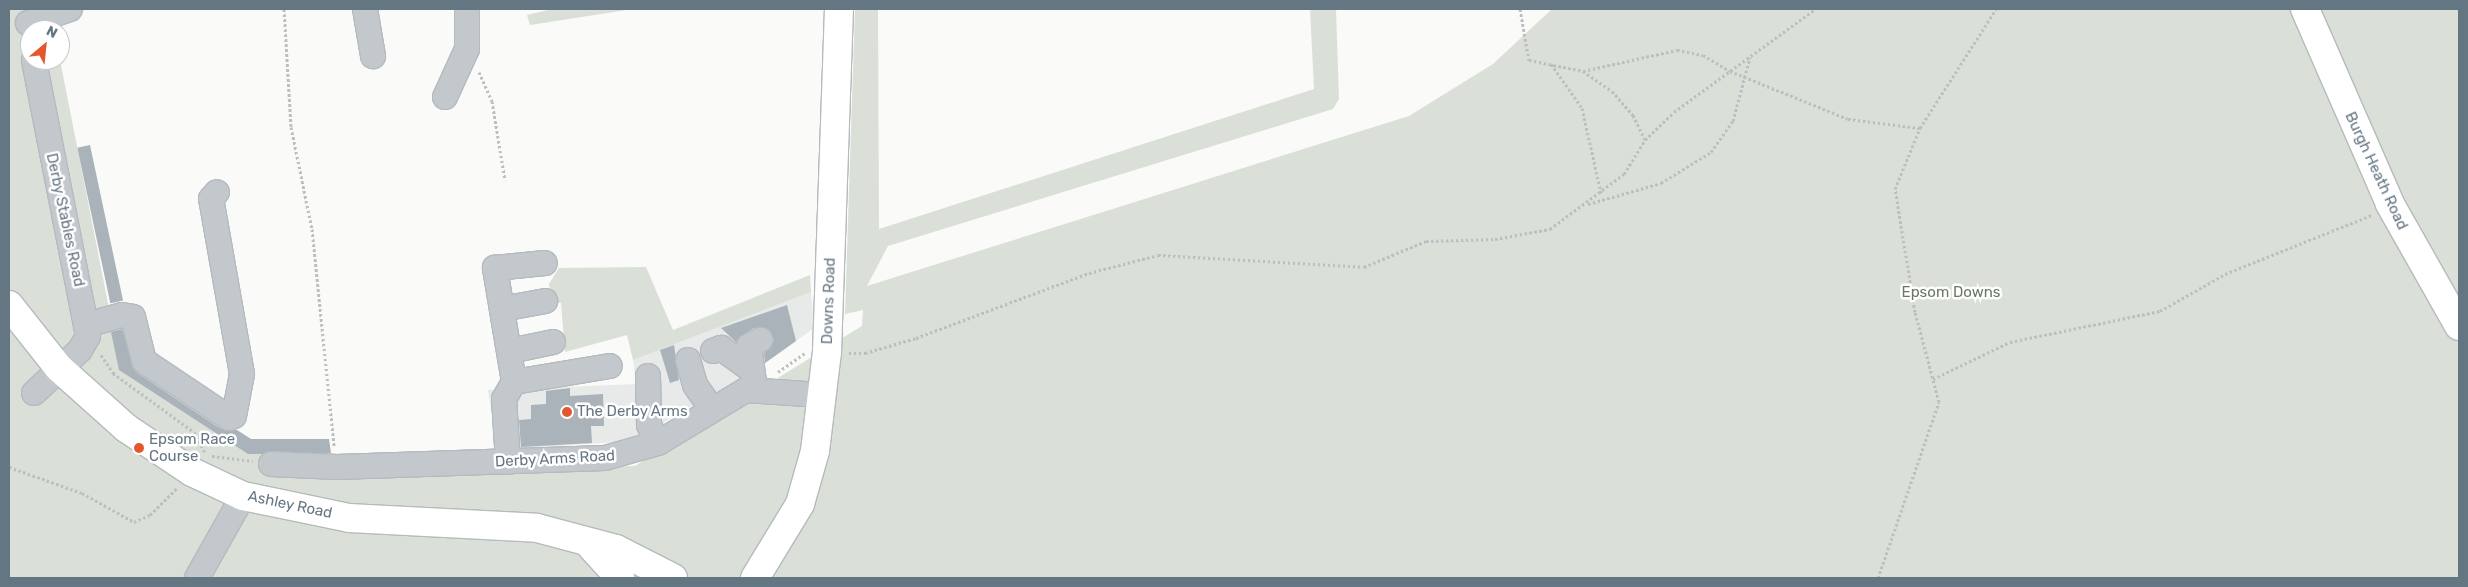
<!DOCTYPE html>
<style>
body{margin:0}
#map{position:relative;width:2468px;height:587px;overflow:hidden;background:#fafaf8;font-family:Rubik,sans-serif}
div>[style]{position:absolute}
.built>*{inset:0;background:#e8e9e9}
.green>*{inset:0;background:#dadfd7}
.building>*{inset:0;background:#aab3b9;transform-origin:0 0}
.path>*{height:3px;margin-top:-1.5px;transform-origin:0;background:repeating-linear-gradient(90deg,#bbbfc2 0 2.5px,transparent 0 5px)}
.roads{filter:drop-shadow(1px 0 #b5babe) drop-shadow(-1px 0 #b5babe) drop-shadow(0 1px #b5babe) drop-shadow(0 -1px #b5babe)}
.minor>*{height:24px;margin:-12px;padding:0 12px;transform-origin:12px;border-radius:12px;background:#c3c8cc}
.major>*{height:28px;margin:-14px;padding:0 14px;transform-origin:14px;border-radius:14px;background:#fff}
.dots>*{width:14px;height:14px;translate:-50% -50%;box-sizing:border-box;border:2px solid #fff;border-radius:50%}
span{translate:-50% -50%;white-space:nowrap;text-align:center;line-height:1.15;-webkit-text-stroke:5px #fff;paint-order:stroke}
.street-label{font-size:15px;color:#657683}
.park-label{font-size:15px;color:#687a64}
.poi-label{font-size:15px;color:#657683}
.left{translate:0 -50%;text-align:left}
.frame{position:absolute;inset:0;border:10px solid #657683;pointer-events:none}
.north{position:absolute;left:20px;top:20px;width:50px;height:50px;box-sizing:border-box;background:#fff;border:1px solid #c1c8cd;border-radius:50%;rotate:28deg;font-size:14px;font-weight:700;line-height:20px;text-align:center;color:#657683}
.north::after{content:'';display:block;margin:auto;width:18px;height:22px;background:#e4572e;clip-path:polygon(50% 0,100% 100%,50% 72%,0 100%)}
</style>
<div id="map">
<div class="built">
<div style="clip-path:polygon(811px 292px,814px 328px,764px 364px,632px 441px,498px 450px,488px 390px,636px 384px,633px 360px)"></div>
</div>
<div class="green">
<div style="clip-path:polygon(9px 9px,50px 9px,54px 30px,30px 30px,30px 60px,60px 60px,119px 359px,241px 447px,412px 473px,635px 466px,862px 326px,863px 310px,845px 314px,855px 9px,878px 9px,879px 229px,1314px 89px,1310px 9px,1336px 9px,1339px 99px,1333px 109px,888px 246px,867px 286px,1409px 116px,1493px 64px,1552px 9px,2459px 9px,2459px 578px,9px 578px)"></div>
<div style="clip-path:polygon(552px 9px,633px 9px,530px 25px,527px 15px)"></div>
<div style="clip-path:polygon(646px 267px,673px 330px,810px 275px,811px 292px,633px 360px,627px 335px,565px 352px,561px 303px,553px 302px,549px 284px,559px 268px)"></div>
</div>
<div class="building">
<div style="left:90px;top:145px;width:159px;height:13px;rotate:78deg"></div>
<div style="clip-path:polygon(787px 305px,796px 341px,765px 363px,764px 354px,774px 341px,768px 329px,753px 328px,736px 342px,721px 328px)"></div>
<div style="clip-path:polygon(122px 329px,136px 372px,221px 429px,237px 430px,251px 439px,329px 439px,331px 453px,248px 454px,119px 370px,111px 332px)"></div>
<div style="clip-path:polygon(674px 345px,679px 380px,670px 383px,660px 350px)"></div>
<div style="clip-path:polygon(570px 388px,570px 396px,603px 394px,604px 426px,591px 426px,592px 443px,521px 447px,519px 420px,531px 419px,531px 405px,546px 404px,546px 391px)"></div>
</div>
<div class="path">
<div style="left:284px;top:9px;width:118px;rotate:86.6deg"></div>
<div style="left:291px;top:127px;width:104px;rotate:78.4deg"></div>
<div style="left:312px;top:229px;width:219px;rotate:84.2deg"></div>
<div style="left:1520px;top:9px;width:52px;rotate:80deg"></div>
<div style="left:1529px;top:60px;width:55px;rotate:11.5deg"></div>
<div style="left:1583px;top:71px;width:35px;rotate:35deg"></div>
<div style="left:1612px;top:91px;width:32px;rotate:49deg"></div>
<div style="left:1633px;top:115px;width:28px;rotate:64deg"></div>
<div style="left:1551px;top:64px;width:54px;rotate:54.8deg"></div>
<div style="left:1582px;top:108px;width:87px;rotate:77.4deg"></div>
<div style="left:1583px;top:71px;width:96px;rotate:-12.6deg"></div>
<div style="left:1677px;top:50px;width:26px;rotate:11deg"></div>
<div style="left:1703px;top:55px;width:31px;rotate:31deg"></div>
<div style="left:1730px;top:71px;width:127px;rotate:22.1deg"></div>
<div style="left:1848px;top:119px;width:73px;rotate:7.1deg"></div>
<div style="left:479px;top:72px;width:32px;rotate:66deg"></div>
<div style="left:492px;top:101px;width:80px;rotate:80.7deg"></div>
<div style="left:1588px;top:204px;width:76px;rotate:-16deg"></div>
<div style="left:1661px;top:183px;width:59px;rotate:-31.8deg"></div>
<div style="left:1711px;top:152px;width:38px;rotate:-55deg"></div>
<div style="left:1733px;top:121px;width:66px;rotate:-75.1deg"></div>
<div style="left:849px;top:353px;width:16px"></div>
<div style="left:865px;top:353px;width:53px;rotate:-16.4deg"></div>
<div style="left:916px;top:338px;width:185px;rotate:-20.6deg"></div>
<div style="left:1089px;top:273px;width:71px;rotate:-14.6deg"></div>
<div style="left:1158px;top:255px;width:206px;rotate:3.3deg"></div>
<div style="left:1364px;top:267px;width:67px;rotate:-22.8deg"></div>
<div style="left:1426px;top:241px;width:69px;rotate:-1.7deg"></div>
<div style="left:1495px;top:239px;width:56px;rotate:-10.3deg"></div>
<div style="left:1550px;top:229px;width:92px;rotate:-36.6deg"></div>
<div style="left:1624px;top:174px;width:40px;rotate:-58deg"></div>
<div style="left:1645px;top:140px;width:40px;rotate:-44deg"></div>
<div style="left:1674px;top:112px;width:175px;rotate:-36.1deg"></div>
<div style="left:101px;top:355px;width:22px;rotate:56deg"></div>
<div style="left:113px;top:373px;width:100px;rotate:36.1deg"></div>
<div style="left:194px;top:432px;width:24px;rotate:62deg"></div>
<div style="left:778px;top:372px;width:33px;rotate:-35deg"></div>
<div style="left:1933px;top:379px;width:85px;rotate:-25.7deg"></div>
<div style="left:2010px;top:342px;width:153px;rotate:-11.7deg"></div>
<div style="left:2160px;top:311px;width:75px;rotate:-29.6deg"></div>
<div style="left:2225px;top:274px;width:158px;rotate:-21.9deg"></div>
<div style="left:212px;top:456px;width:41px;rotate:7deg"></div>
<div style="left:9px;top:467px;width:77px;rotate:19.6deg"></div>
<div style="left:82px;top:493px;width:60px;rotate:29.1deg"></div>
<div style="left:134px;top:522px;width:17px;rotate:-24deg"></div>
<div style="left:150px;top:515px;width:40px;rotate:-45deg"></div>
<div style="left:1878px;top:578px;width:186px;rotate:-70.9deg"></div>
<div style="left:1939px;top:402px;width:93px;rotate:-104.9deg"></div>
<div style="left:1915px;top:312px;width:125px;rotate:-99.2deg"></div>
<div style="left:1895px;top:189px;width:66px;rotate:-67.7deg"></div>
<div style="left:1920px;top:128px;width:141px;rotate:-57.4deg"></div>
</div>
<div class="roads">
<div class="minor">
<div style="left:365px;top:9px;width:48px;rotate:80.3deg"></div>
<div style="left:28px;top:23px;width:44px;rotate:-18.4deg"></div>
<div style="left:445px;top:97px;width:53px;rotate:-65.4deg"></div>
<div style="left:467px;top:49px;width:40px;rotate:-90deg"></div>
<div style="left:502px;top:309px;width:44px;rotate:-10.5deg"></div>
<div style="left:87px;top:325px;width:36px;rotate:-16deg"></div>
<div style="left:122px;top:315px;width:11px;rotate:10deg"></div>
<div style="left:133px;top:317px;width:45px;rotate:76deg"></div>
<div style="left:144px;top:361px;width:102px;rotate:33.8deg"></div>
<div style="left:229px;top:418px;width:5px;rotate:-22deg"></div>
<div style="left:234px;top:416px;width:43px;rotate:-79.2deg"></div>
<div style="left:242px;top:374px;width:178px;rotate:-100deg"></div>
<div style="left:211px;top:199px;width:9px;rotate:-49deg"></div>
<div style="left:510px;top:351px;width:44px;rotate:-11.8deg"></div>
<div style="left:713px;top:351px;width:9px;rotate:-21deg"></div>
<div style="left:721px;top:348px;width:36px;rotate:36deg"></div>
<div style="left:688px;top:360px;width:26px;rotate:74deg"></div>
<div style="left:695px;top:385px;width:29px;rotate:55deg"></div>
<div style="left:648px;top:376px;width:49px;rotate:88.8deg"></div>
<div style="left:649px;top:425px;width:20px;rotate:63deg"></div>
<div style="left:514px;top:382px;width:97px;rotate:-9.5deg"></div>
<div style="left:755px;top:389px;width:43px;rotate:-97.9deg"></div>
<div style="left:749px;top:346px;width:13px;rotate:-29deg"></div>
<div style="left:34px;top:393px;width:63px;rotate:-43.1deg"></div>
<div style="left:80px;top:350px;width:16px;rotate:-60deg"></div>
<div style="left:88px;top:336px;width:281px;rotate:-101.1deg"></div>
<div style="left:508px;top:462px;width:63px;rotate:-93.6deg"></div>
<div style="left:504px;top:399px;width:20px;rotate:-60deg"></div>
<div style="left:514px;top:382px;width:116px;rotate:-99.5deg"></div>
<div style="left:495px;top:268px;width:50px;rotate:-5.7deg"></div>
<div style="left:271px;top:464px;width:66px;rotate:2.6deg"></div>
<div style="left:337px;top:467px;width:268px;rotate:-1.9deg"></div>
<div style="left:605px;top:458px;width:55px;rotate:-15.8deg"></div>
<div style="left:658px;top:443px;width:103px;rotate:-31.1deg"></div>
<div style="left:746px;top:390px;width:75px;rotate:3.8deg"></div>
<div style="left:197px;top:578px;width:94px;rotate:-60.7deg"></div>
</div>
<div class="major">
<div style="left:2305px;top:9px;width:213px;rotate:66.4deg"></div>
<div style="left:2390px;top:204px;width:140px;rotate:60.5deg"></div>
<div style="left:9px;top:305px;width:80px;rotate:51.6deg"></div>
<div style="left:59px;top:368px;width:90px;rotate:41.8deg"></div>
<div style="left:126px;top:428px;width:79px;rotate:33.7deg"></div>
<div style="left:192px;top:472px;width:56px;rotate:25.2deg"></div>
<div style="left:243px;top:496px;width:108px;rotate:11.7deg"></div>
<div style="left:349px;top:518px;width:188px;rotate:3deg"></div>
<div style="left:537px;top:528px;width:82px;rotate:14.9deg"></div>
<div style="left:616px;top:549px;width:64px;rotate:27deg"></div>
<div style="left:590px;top:545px;width:45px;rotate:47.7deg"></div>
<div style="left:755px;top:578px;width:87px;rotate:-58.7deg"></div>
<div style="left:800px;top:504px;width:55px;rotate:-74.2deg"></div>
<div style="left:815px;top:451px;width:100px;rotate:-83.1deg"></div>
<div style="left:827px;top:352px;width:343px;rotate:-88deg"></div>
</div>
</div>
<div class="dots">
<div style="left:567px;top:412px;background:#e4572e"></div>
<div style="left:139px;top:448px;background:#e4572e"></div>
</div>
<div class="street-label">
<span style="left:2376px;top:171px;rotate:65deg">Burgh Heath Road</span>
<span style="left:65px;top:220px;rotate:78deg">Derby Stables Road</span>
<span style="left:829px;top:301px;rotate:-88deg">Downs Road</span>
<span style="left:555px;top:459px;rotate:-3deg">Derby Arms Road</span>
<span style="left:290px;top:505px;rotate:12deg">Ashley Road</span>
</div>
<div class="park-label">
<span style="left:1951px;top:293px">Epsom Downs</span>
</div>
<div class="poi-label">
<span class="left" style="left:577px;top:412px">The Derby Arms</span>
<span class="left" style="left:149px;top:448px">Epsom Race<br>Course</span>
</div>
<div class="frame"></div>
<div class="north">N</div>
</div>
